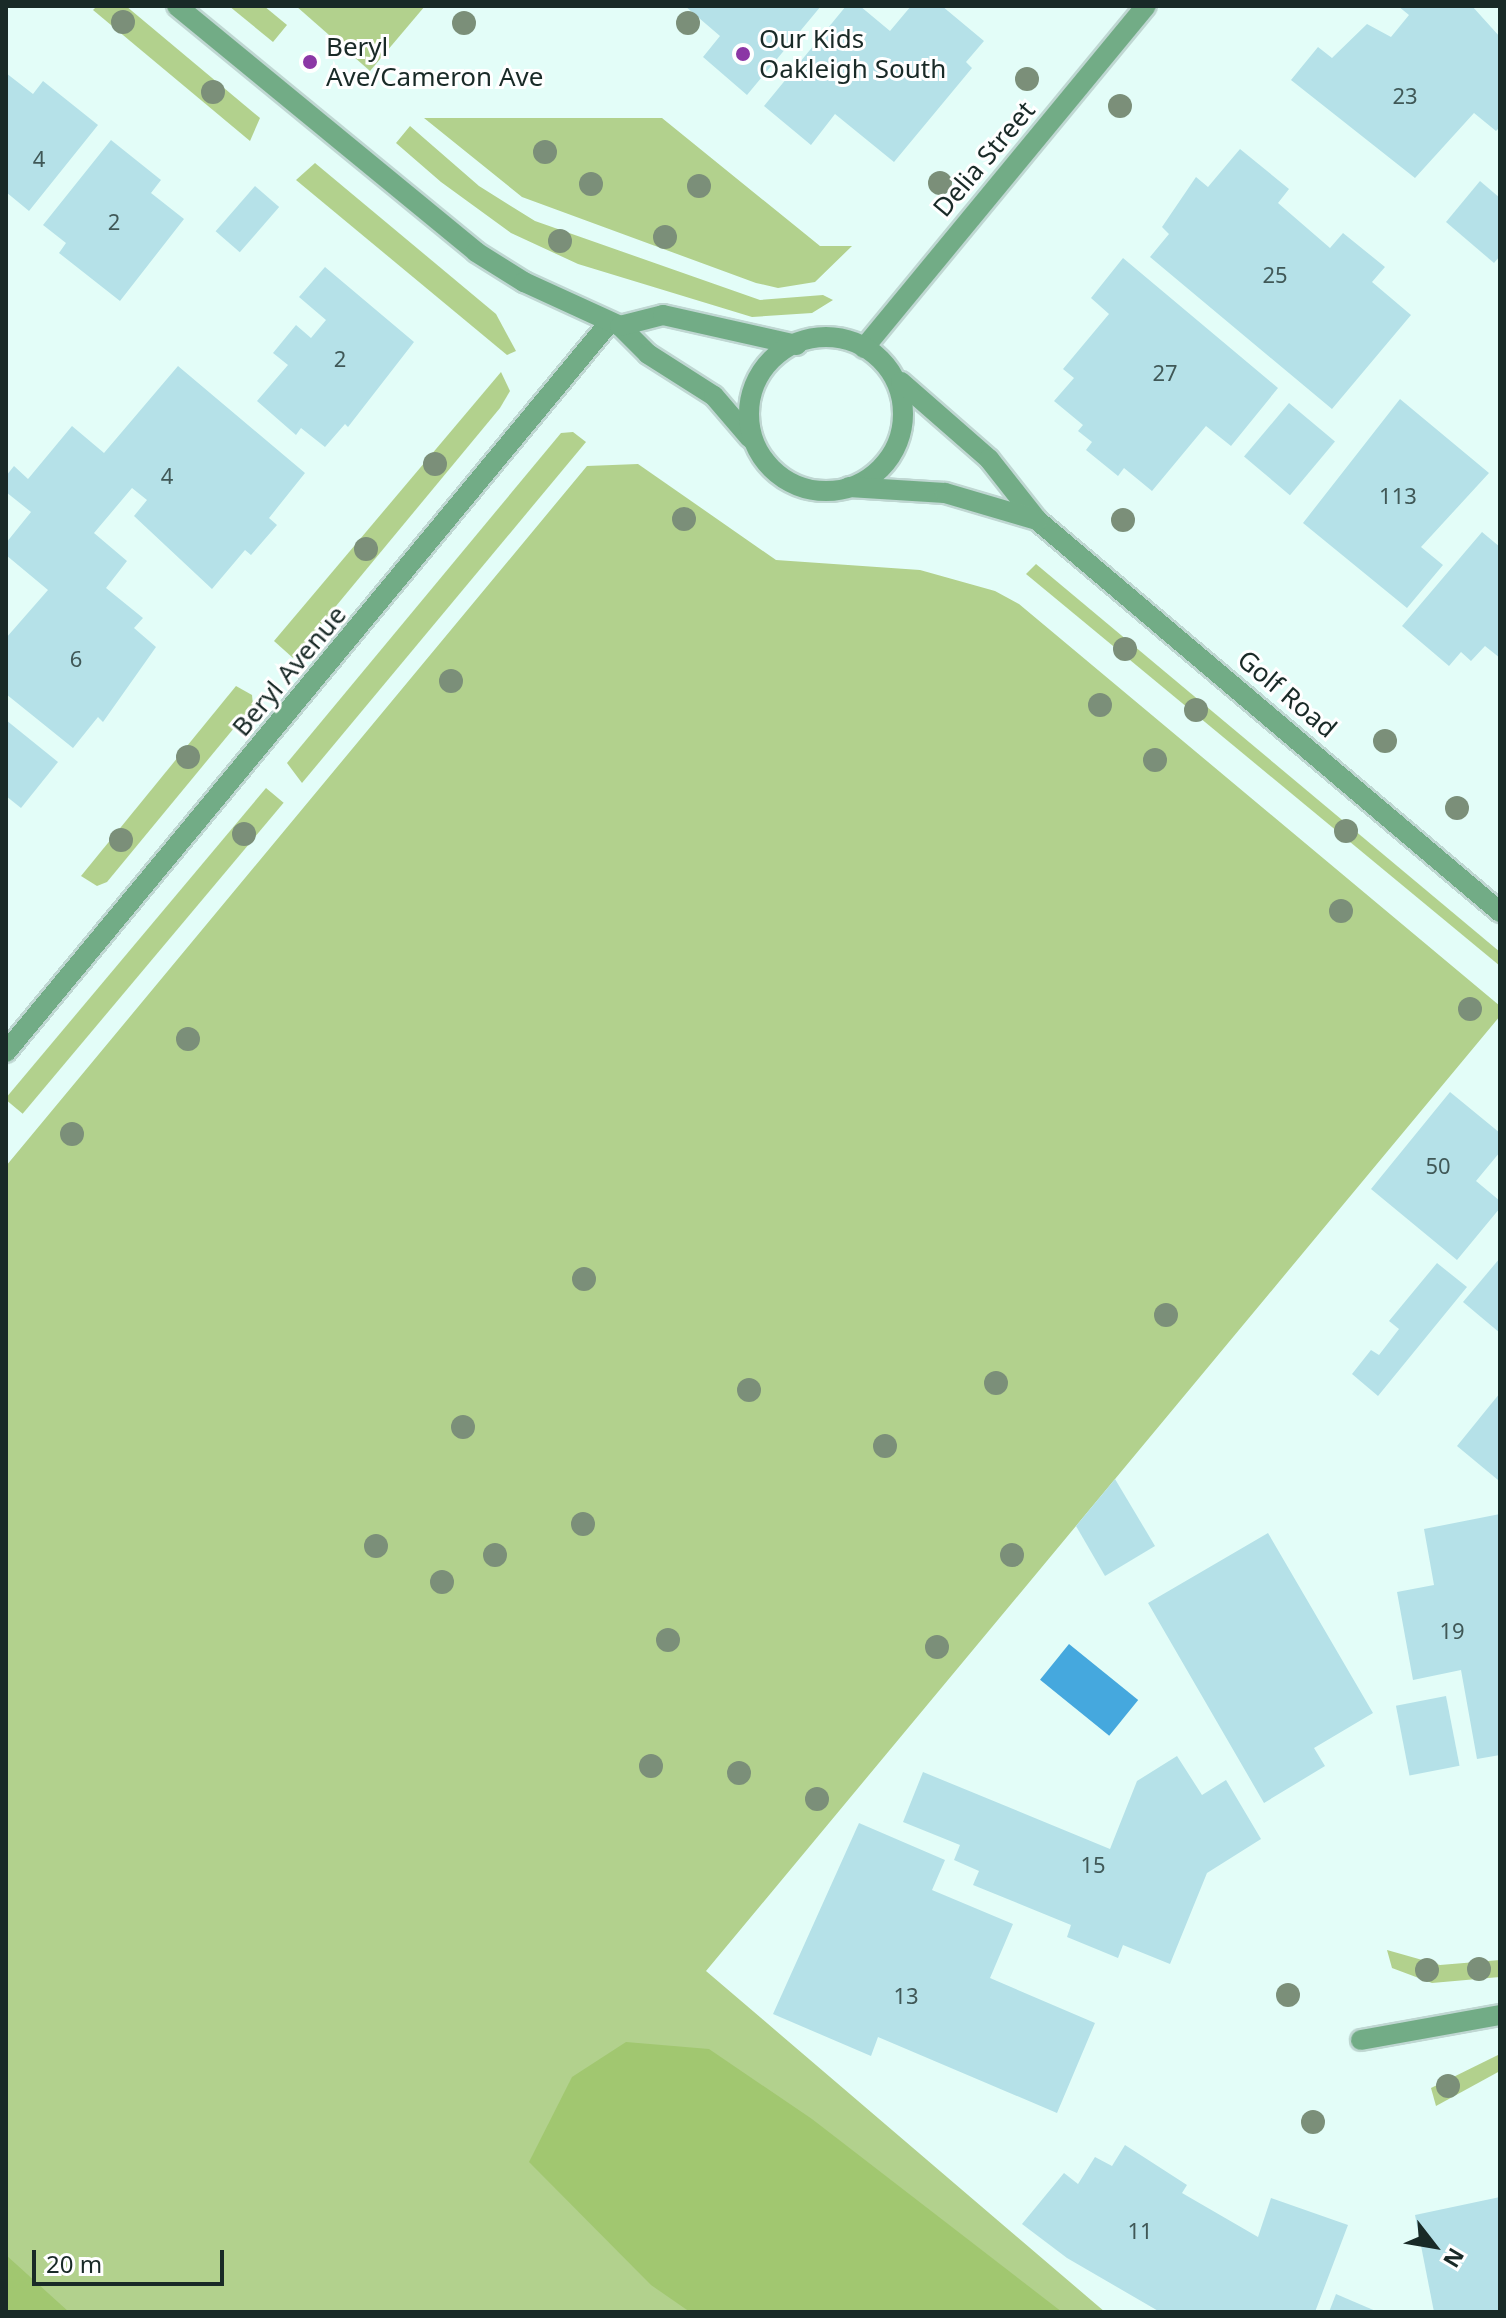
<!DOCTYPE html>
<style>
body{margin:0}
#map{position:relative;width:1506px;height:2318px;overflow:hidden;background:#e3fdf8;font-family:"Noto Sans",sans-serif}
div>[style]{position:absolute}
.green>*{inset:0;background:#b2d18d;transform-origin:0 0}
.forest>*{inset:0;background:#a1c770}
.water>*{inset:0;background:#45a8de;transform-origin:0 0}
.building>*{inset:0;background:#b5e1e8;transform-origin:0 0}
.roads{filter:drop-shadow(2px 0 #bfd7d2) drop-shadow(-2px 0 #bfd7d2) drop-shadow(0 2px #bfd7d2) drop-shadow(0 -2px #bfd7d2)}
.minor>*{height:20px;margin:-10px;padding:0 10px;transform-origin:10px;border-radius:10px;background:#72ac86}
.tertiary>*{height:20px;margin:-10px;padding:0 10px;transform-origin:10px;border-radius:10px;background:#72ac86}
.tertiary>.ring{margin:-10px;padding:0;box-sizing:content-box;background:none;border:20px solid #72ac86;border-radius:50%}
.trees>*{width:24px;height:24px;margin:-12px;border-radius:50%;background:#7b8f79}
.dots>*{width:22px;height:22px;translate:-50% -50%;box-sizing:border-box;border:4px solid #fff;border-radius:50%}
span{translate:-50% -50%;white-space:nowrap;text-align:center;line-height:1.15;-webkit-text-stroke:6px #fff;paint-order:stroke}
.number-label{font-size:22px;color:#405857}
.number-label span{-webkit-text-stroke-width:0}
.poi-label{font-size:26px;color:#192a27}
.left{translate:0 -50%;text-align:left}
.street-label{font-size:26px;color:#192a27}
.frame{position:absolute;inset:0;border:8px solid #192a27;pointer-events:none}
.north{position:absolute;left:1394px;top:2206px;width:80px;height:80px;-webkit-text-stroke:6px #fff;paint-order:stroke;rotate:121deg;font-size:22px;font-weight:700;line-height:32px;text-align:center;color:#192a27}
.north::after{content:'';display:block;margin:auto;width:28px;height:36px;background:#192a27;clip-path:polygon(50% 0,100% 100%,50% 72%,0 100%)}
.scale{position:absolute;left:32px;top:2250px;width:192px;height:36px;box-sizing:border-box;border:4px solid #192a27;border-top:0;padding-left:10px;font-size:24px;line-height:28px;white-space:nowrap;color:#192a27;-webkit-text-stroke:6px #fff;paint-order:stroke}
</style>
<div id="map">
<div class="green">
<div style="clip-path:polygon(97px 6px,126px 6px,260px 118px,250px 141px,93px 10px)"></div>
<div style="clip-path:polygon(229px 6px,264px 6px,287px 25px,273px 42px)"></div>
<div style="clip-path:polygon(296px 6px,425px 6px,370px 71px)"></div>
<div style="clip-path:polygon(424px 118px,662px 118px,820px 246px,852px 246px,815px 282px,778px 288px,756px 283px,522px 197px)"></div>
<div style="clip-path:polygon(410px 126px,479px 186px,535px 221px,760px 300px,823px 295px,833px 300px,812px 313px,752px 317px,578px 264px,511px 233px,441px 182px,396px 143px)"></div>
<div style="clip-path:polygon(315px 163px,496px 314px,516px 351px,507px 355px,296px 180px)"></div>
<div style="clip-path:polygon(501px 372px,510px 391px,500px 408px,293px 658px,274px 641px)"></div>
<div style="clip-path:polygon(573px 432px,586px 442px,302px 783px,287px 763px,561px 433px)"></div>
<div style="clip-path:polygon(638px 464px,776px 560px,920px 570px,995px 591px,1019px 604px,1500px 1006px,1500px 1016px,706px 1971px,1105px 2312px,6px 2312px,6px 1166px,587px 466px)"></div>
<div style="clip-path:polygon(1036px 564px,1500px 952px,1500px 966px,1026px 574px)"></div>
<div style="clip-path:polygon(236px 686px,252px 695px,253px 705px,107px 882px,97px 886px,81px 876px)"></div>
<div style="left:266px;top:788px;width:23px;height:406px;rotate:40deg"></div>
<div style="clip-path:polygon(1387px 1950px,1440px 1965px,1500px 1960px,1500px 1977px,1432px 1983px,1392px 1968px)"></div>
<div style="clip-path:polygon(1500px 2054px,1500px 2071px,1436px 2106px,1431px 2088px)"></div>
</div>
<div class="forest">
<div style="clip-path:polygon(626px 2042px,709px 2049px,812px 2119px,1062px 2312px,690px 2312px,651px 2285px,529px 2162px,572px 2077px)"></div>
<div style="clip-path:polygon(6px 2255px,69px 2312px,6px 2312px)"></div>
</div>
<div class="water">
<div style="left:1069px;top:1644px;width:89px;height:46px;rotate:39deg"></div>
</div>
<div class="building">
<div style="clip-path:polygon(685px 6px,821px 6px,747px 95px,703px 57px,720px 36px)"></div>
<div style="clip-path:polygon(846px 6px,860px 6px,890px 31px,911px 6px,942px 6px,984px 41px,966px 62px,972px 68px,894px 162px,835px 114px,811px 145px,764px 106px)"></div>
<div style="clip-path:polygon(1398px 6px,1472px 6px,1500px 37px,1500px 127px,1496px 131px,1474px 113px,1415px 178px,1291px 80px,1318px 47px,1332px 58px,1367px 24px,1391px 37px,1409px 15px)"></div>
<div style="clip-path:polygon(6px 73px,33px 94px,43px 81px,98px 125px,29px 211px,6px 192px)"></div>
<div style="clip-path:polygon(111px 140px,161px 180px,151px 193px,184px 219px,120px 301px,59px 253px,66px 243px,43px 225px)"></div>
<div style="clip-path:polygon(1240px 149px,1289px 189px,1278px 203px,1330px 248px,1343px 233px,1385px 267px,1372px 282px,1411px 315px,1332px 409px,1150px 257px,1169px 234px,1162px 227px,1196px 177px,1208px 187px)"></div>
<div style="clip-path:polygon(1480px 181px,1500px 198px,1500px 256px,1494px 263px,1446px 222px)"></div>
<div style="left:255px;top:186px;width:32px;height:60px;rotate:41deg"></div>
<div style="clip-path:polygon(1123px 258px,1278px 388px,1231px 446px,1206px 426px,1152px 491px,1124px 468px,1118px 476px,1086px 450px,1092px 442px,1078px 431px,1083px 425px,1054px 401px,1074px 378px,1063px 369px,1109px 314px,1091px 298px)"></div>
<div style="clip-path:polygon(325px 267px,414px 342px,348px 427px,345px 424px,325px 447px,301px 428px,296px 435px,257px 401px,288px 365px,273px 353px,296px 325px,311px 338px,326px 320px,299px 297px)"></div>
<div style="clip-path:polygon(178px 366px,305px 473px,269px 518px,277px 525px,251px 555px,245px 550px,212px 589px,134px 516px,147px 500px,132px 488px,94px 533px,127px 561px,106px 588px,143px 618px,134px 628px,156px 647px,103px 722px,98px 717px,73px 748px,6px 694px,6px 638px,48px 590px,6px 555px,6px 543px,31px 512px,6px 492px,6px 476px,14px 466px,28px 479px,72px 426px,104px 453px)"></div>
<div style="clip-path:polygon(1400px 399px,1489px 473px,1421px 547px,1443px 565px,1407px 608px,1303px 523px)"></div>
<div style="left:1289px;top:403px;width:60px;height:70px;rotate:40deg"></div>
<div style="clip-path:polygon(1482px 532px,1500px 547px,1500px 658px,1485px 646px,1471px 661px,1461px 652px,1449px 666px,1402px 626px)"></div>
<div style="clip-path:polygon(6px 720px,58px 762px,21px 808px,6px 796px)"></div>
<div style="clip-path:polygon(1450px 1092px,1500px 1133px,1500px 1152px,1476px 1181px,1500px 1201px,1500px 1208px,1457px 1260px,1371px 1189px)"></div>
<div style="clip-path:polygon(1500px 1258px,1500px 1333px,1463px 1302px)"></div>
<div style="clip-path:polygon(1437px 1263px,1467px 1287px,1378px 1396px,1352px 1374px,1371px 1350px,1379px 1355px,1399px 1329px,1389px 1321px)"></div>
<div style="clip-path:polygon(1500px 1393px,1500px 1478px,1498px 1480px,1457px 1446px)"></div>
<div style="clip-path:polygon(1115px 1479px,1155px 1546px,1105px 1576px,1076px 1526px)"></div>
<div style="clip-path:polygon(1500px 1514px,1500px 1755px,1477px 1759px,1461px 1670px,1413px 1680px,1397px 1592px,1434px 1585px,1424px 1529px)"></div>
<div style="clip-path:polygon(1268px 1533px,1373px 1713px,1314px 1748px,1325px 1766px,1264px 1803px,1148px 1603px)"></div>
<div style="left:1446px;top:1696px;width:71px;height:51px;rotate:79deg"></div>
<div style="clip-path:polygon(1177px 1756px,1202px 1795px,1226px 1780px,1261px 1839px,1207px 1873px,1170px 1964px,1123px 1945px,1118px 1958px,1067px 1937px,1071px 1925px,973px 1885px,979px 1871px,954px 1860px,960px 1845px,903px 1822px,923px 1772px,1110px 1849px,1137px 1781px)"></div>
<div style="clip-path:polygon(859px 1823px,945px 1860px,932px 1890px,1013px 1924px,990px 1978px,1095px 2023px,1057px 2113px,878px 2037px,871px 2056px,773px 2014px)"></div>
<div style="clip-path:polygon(1125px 2145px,1187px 2185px,1182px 2193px,1258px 2237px,1271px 2198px,1348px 2225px,1315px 2312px,1160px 2312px,1067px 2258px,1022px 2224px,1064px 2173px,1078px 2184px,1095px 2157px,1112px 2166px)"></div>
<div style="clip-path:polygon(1500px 2197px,1500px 2312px,1434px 2312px,1415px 2215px)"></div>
<div style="clip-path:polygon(1336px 2294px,1378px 2312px,1329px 2312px)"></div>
</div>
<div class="roads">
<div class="minor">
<div style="left:864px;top:348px;width:443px;rotate:-50.5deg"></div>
<div style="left:6px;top:1052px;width:947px;rotate:-50.4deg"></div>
<div style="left:1361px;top:2040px;width:141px;rotate:-10.2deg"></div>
</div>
<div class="tertiary">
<div style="left:177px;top:6px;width:387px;rotate:39.4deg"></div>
<div style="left:476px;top:252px;width:57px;rotate:32deg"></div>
<div style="left:524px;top:282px;width:106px;rotate:24.6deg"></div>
<div style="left:620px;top:326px;width:40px;rotate:45deg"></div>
<div style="left:648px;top:354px;width:78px;rotate:32.5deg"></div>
<div style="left:714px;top:396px;width:55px;rotate:49.4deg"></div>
<div style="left:620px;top:326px;width:44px;rotate:-14.3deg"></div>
<div style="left:663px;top:315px;width:137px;rotate:12.6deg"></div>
<div class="ring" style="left:749px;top:337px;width:134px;height:134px"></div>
<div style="left:901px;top:382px;width:117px;rotate:41.2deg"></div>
<div style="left:989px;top:459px;width:78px;rotate:51.8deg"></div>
<div style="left:1037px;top:520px;width:607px;rotate:40.25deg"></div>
<div style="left:849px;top:487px;width:96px;rotate:3.6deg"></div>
<div style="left:945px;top:493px;width:96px;rotate:16.4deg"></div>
</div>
</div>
<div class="trees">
<div style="left:123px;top:22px"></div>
<div style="left:464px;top:23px"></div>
<div style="left:688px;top:23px"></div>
<div style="left:1027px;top:79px"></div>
<div style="left:213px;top:92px"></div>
<div style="left:1120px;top:106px"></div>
<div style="left:545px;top:152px"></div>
<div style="left:940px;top:183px"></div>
<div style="left:591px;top:184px"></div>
<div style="left:699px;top:186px"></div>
<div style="left:665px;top:237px"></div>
<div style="left:560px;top:241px"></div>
<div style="left:435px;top:464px"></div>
<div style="left:684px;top:519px"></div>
<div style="left:1123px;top:520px"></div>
<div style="left:366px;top:549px"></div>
<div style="left:1125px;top:649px"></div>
<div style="left:451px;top:681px"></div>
<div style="left:1100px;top:705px"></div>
<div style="left:1196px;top:710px"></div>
<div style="left:1385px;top:741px"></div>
<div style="left:188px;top:757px"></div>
<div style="left:1155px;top:760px"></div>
<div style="left:1457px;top:808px"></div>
<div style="left:1346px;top:831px"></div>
<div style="left:244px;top:834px"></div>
<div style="left:121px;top:840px"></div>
<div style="left:1341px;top:911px"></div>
<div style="left:1470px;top:1009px"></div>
<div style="left:188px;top:1039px"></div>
<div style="left:72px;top:1134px"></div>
<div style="left:584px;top:1279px"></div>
<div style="left:1166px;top:1315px"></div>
<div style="left:996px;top:1383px"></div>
<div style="left:749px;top:1390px"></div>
<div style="left:463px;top:1427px"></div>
<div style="left:885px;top:1446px"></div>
<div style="left:583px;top:1524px"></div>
<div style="left:376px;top:1546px"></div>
<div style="left:495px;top:1555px"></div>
<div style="left:1012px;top:1555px"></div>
<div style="left:442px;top:1582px"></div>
<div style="left:668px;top:1640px"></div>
<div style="left:937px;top:1647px"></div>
<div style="left:651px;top:1766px"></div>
<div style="left:739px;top:1773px"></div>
<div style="left:817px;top:1799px"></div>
<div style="left:1479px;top:1969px"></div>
<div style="left:1427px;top:1970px"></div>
<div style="left:1288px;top:1995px"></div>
<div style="left:1448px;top:2086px"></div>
<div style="left:1313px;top:2122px"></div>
</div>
<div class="dots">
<div style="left:743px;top:54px;background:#8b37a5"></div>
<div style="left:310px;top:62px;background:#8b37a5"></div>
</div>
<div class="number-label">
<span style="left:1405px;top:96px">23</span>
<span style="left:39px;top:159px">4</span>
<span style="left:114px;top:222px">2</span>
<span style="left:1275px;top:275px">25</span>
<span style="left:340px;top:359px">2</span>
<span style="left:1165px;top:373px">27</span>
<span style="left:167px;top:476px">4</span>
<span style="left:1398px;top:496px">113</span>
<span style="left:76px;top:659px">6</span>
<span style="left:1438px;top:1166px">50</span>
<span style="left:1452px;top:1631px">19</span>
<span style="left:1093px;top:1865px">15</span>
<span style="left:906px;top:1996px">13</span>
<span style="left:1140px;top:2231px">11</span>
</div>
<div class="poi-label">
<span class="left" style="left:759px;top:54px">Our Kids<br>Oakleigh South</span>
<span class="left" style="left:326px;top:62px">Beryl<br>Ave/Cameron Ave</span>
</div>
<div class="street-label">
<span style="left:984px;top:159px;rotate:-50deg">Delia Street</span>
<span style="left:289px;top:671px;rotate:-50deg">Beryl Avenue</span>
<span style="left:1287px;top:694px;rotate:40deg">Golf Road</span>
</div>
<div class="frame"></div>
<div class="north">N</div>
<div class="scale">20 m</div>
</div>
